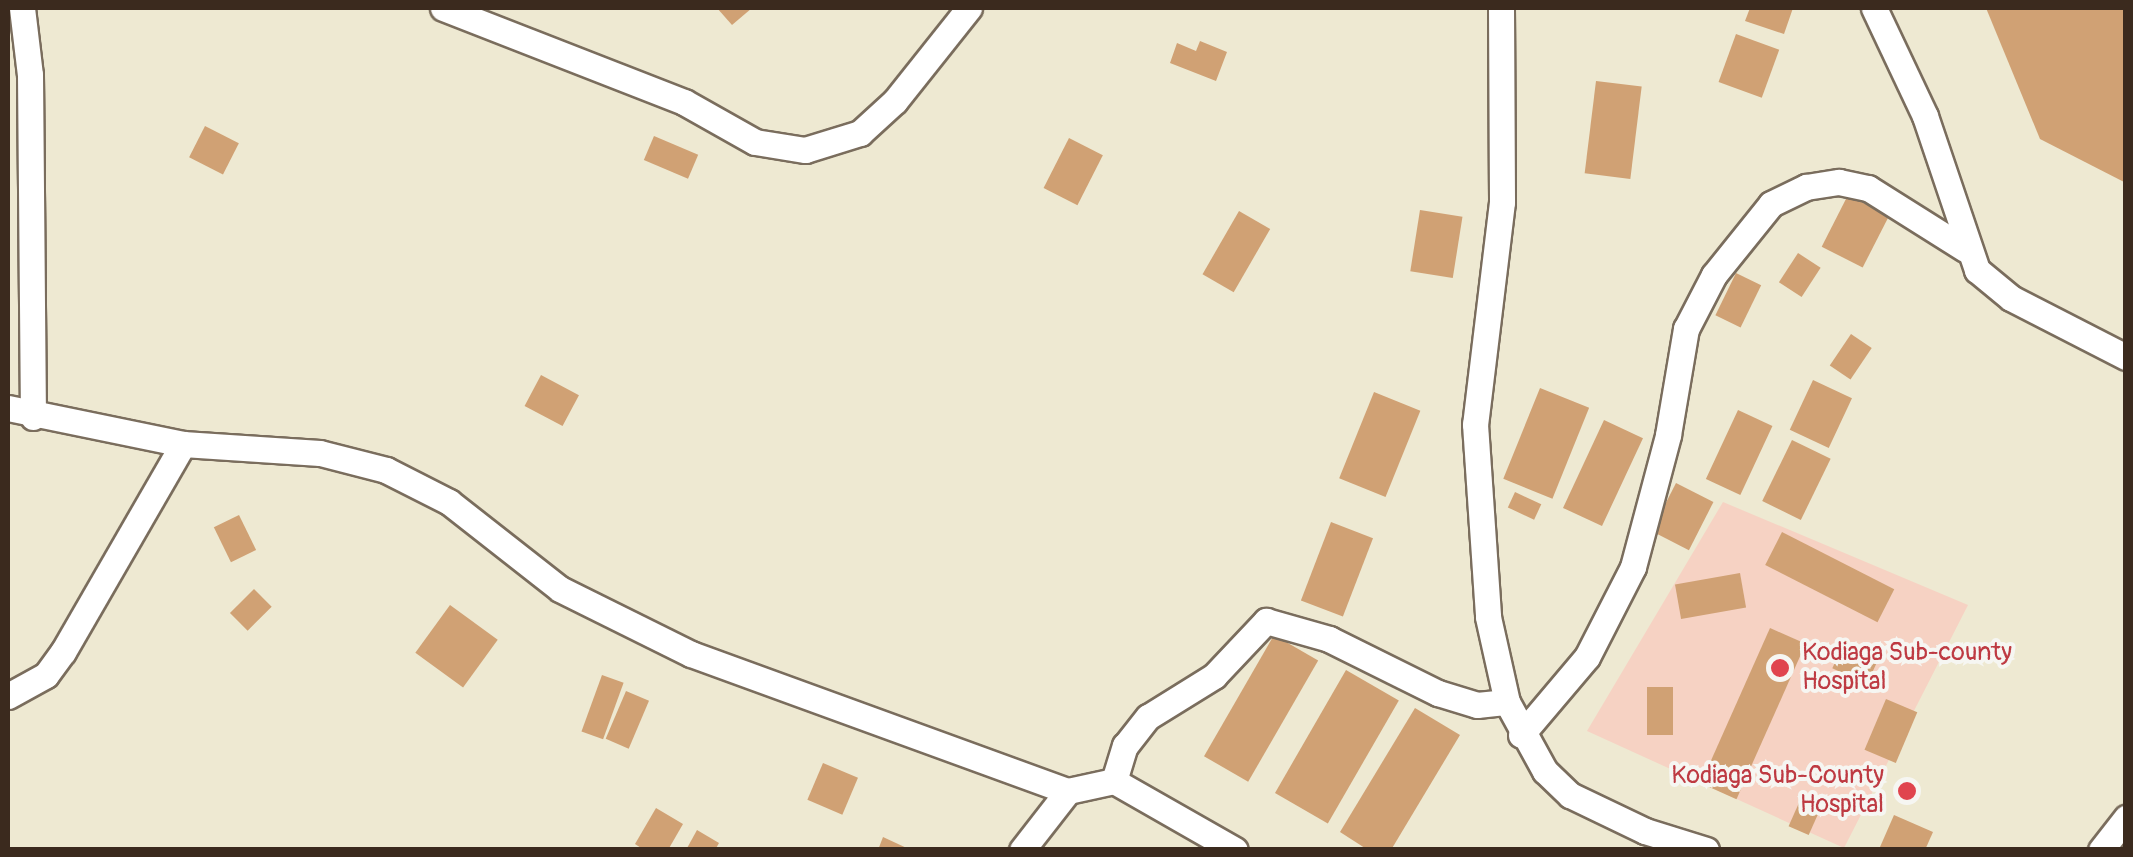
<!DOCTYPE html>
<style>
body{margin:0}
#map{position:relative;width:2133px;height:857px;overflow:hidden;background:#eee9d2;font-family:Pangolin,sans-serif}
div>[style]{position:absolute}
.built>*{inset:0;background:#f6d2c3}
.building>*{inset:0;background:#d0a174;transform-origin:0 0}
.roads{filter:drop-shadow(2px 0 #7a6d5d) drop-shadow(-2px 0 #7a6d5d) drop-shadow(0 2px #7a6d5d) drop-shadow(0 -2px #7a6d5d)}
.street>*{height:25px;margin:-12.5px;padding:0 12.5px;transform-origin:12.5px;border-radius:12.5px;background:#fff}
.dots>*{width:28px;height:28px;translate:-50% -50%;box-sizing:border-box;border:5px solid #f6f6f2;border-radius:50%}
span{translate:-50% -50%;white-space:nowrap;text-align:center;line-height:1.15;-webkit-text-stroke:8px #f6f6f2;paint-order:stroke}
.health-label{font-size:25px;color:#be3a42}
.left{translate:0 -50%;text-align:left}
.right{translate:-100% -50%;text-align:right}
.frame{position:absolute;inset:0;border:10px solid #3b2a1e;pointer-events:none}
</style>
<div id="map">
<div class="built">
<div style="clip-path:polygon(1723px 502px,1968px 605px,1844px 848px,1587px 731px)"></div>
</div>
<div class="building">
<div style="clip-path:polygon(717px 8px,752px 8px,732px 25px)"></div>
<div style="clip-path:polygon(1750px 8px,1793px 8px,1784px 34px,1745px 21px)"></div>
<div style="clip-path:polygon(1986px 8px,2126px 8px,2126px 183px,2040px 139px)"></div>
<div style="left:1736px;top:34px;width:46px;height:51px;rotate:20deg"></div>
<div style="clip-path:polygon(1200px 41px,1227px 52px,1216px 81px,1170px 63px,1177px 43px,1196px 51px)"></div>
<div style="left:1596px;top:81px;width:46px;height:93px;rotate:7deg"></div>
<div style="left:205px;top:126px;width:38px;height:35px;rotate:27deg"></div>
<div style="left:654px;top:136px;width:48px;height:26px;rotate:23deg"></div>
<div style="left:1069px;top:138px;width:38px;height:56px;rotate:27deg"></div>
<div style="left:1848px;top:195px;width:46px;height:58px;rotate:27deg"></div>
<div style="left:1420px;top:210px;width:43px;height:62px;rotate:9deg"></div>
<div style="left:1239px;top:211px;width:36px;height:73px;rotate:30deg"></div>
<div style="left:1798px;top:253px;width:27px;height:35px;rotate:33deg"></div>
<div style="left:1736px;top:273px;width:28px;height:47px;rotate:26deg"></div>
<div style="left:1851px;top:334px;width:25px;height:38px;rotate:34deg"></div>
<div style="left:541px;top:375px;width:43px;height:35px;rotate:28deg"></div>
<div style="left:1813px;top:380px;width:43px;height:55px;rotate:25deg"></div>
<div style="left:1540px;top:388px;width:53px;height:98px;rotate:22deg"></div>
<div style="left:1374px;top:392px;width:50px;height:93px;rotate:22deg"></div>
<div style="left:1738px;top:410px;width:38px;height:76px;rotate:25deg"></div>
<div style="left:1604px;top:420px;width:43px;height:97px;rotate:25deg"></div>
<div style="left:1792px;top:440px;width:43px;height:68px;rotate:26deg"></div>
<div style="left:1676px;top:483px;width:42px;height:54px;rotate:27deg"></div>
<div style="left:1515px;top:492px;width:29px;height:17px;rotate:25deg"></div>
<div style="left:239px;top:515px;width:39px;height:28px;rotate:64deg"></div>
<div style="left:1331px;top:522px;width:45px;height:84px;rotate:21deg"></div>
<div style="left:1782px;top:532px;width:126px;height:37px;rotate:27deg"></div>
<div style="left:1740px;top:573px;width:35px;height:66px;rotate:80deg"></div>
<div style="left:254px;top:589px;width:25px;height:34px;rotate:45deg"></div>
<div style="left:450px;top:605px;width:59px;height:59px;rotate:36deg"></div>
<div style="left:1770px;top:628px;width:39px;height:170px;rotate:24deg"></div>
<div style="left:1274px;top:635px;width:51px;height:140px;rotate:30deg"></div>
<div style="left:1845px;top:641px;width:38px;height:30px;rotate:25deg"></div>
<div style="left:1346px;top:670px;width:61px;height:142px;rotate:30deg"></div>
<div style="left:602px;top:675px;width:23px;height:60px;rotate:20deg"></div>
<div style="left:1647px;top:687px;width:26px;height:48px"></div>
<div style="left:626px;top:691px;width:25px;height:52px;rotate:23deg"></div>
<div style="left:1886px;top:699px;width:34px;height:55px;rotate:23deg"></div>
<div style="clip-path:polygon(1415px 708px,1460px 735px,1391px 850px,1368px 850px,1340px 832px)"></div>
<div style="left:823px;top:763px;width:38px;height:40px;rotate:23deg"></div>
<div style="left:1802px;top:796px;width:22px;height:33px;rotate:24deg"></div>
<div style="clip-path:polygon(656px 808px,683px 824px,668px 850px,644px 850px,635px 844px)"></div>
<div style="clip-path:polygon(1894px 815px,1933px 832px,1925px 850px,1880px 847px)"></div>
<div style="clip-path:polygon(697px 830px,719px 843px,715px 850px,686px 850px)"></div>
<div style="clip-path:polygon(883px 837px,911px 850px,878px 850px)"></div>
</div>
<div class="roads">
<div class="street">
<div style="left:22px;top:8px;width:67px;rotate:83.2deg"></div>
<div style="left:30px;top:75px;width:342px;rotate:89.5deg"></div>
<div style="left:443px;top:8px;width:259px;rotate:21.3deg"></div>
<div style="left:684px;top:102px;width:81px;rotate:29.4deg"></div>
<div style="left:755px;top:142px;width:51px;rotate:9.1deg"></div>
<div style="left:805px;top:150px;width:58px;rotate:-17.2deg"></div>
<div style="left:860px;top:133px;width:47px;rotate:-42.4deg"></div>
<div style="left:895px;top:101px;width:119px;rotate:-51.5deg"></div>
<div style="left:1501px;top:8px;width:194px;rotate:89.7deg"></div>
<div style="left:1502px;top:202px;width:224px;rotate:96.9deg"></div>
<div style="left:1475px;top:424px;width:193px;rotate:86.1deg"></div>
<div style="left:1488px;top:617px;width:87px;rotate:77.4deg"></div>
<div style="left:1507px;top:702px;width:79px;rotate:61.2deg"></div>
<div style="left:1545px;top:771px;width:35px;rotate:44deg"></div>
<div style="left:1570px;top:795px;width:83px;rotate:25.6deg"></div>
<div style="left:1645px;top:831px;width:64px;rotate:17.3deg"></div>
<div style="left:1874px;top:8px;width:119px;rotate:64.7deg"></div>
<div style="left:1925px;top:116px;width:163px;rotate:71.3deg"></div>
<div style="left:1977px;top:270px;width:44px;rotate:39.5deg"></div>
<div style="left:2011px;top:298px;width:129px;rotate:27.2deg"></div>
<div style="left:8px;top:408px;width:179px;rotate:11.6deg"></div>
<div style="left:183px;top:444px;width:137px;rotate:3.8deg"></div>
<div style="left:320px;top:453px;width:68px;rotate:14.4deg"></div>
<div style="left:386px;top:470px;width:71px;rotate:26.9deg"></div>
<div style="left:449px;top:502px;width:141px;rotate:38.1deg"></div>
<div style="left:560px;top:589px;width:146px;rotate:26.4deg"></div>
<div style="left:691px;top:654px;width:401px;rotate:20deg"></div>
<div style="left:1068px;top:791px;width:47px;rotate:-12.3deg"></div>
<div style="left:1114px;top:781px;width:139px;rotate:29.7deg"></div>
<div style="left:8px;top:696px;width:43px;rotate:-28.9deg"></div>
<div style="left:46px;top:675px;width:29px;rotate:-54deg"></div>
<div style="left:63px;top:652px;width:240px;rotate:-60deg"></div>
<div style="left:1521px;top:735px;width:102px;rotate:-49.8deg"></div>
<div style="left:1587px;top:657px;width:101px;rotate:-62.9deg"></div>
<div style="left:1633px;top:567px;width:137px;rotate:-75.1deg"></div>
<div style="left:1668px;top:435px;width:108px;rotate:-80.4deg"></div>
<div style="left:1686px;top:329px;width:61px;rotate:-62.6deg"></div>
<div style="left:1714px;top:275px;width:91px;rotate:-51.2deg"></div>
<div style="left:1771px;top:204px;width:39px;rotate:-26deg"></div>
<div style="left:1806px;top:187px;width:33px;rotate:-9deg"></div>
<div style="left:1839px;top:182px;width:30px;rotate:12deg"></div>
<div style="left:1868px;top:188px;width:115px;rotate:32.2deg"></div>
<div style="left:1114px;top:781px;width:37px;rotate:-73deg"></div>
<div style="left:1125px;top:746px;width:37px;rotate:-52deg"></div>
<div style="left:1148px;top:717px;width:78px;rotate:-31.8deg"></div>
<div style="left:1214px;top:676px;width:76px;rotate:-46.6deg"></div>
<div style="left:1266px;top:621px;width:66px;rotate:15.9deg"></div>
<div style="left:1329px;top:639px;width:122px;rotate:26.4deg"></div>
<div style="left:1438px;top:693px;width:41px;rotate:17.1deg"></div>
<div style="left:1477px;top:705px;width:30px;rotate:-6deg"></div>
<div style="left:1022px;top:850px;width:75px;rotate:-52.1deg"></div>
<div style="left:2101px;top:850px;width:41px;rotate:-52deg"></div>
</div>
</div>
<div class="dots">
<div style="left:1780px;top:668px;background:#e0444e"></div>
<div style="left:1907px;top:791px;background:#e0444e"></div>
</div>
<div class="health-label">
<span class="left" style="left:1802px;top:668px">Kodiaga Sub-county<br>Hospital</span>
<span class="right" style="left:1884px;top:791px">Kodiaga Sub-County<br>Hospital</span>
</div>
<div class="frame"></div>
</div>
